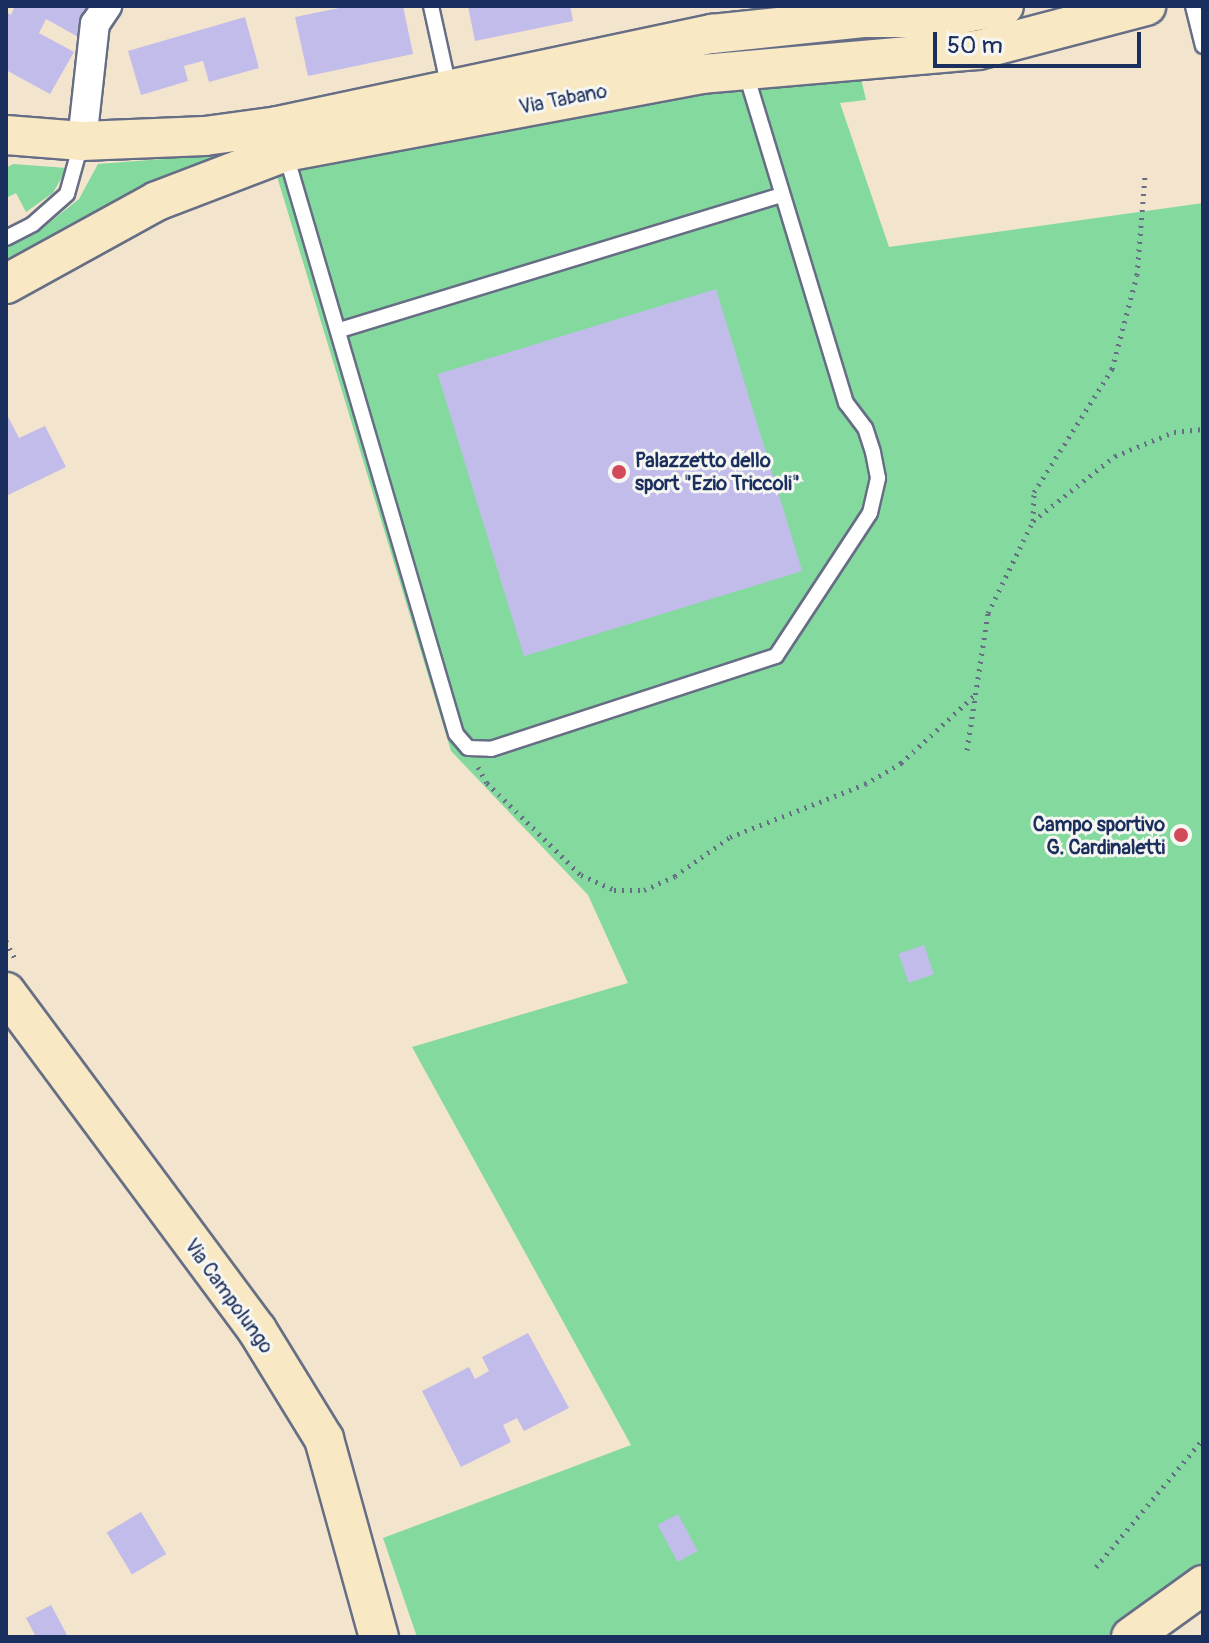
<!DOCTYPE html>
<style>
body{margin:0}
#map{position:relative;width:1209px;height:1643px;overflow:hidden;background:#f2e4cd;font-family:Pangolin,sans-serif}
div>[style]{position:absolute}
.green>*{inset:0;background:#84da9e}
.building>*{inset:0;background:#c1bcea;transform-origin:0 0}
.path>*{height:5px;margin-top:-2.5px;transform-origin:0;background:repeating-linear-gradient(90deg,#666e85 0 2px,transparent 0 8px)}
.roads{filter:drop-shadow(2px 0 #666e85) drop-shadow(-2px 0 #666e85) drop-shadow(0 2px #666e85) drop-shadow(0 -2px #666e85)}
.lane>*{height:14px;margin:-7px;padding:0 7px;transform-origin:7px;border-radius:7px;background:#fff}
.street>*{height:28px;margin:-14px;padding:0 14px;transform-origin:14px;border-radius:14px;background:#fff}
.secondary>*{height:38px;margin:-19px;padding:0 19px;transform-origin:19px;border-radius:19px;background:#f8e8c3}
.dots>*{width:22px;height:22px;translate:-50% -50%;box-sizing:border-box;border:4px solid #f6f6f2;border-radius:50%}
span{translate:-50% -50%;white-space:nowrap;text-align:center;line-height:1.15;-webkit-text-stroke:6px #f6f6f2;paint-order:stroke}
.street-label{font-size:20px;color:#1b2f5e}
.poi-label{font-size:20px;color:#1b2f5e;font-weight:700}
.left{translate:0 -50%;text-align:left}
.right{translate:-100% -50%;text-align:right}
.frame{position:absolute;inset:0;border:8px solid #1b2f5e;pointer-events:none}
.scale{position:absolute;left:933px;top:32px;width:208px;height:36px;box-sizing:border-box;border:4px solid #1b2f5e;border-top:0;padding-left:10px;font-size:24px;line-height:28px;white-space:nowrap;color:#1b2f5e;-webkit-text-stroke:6px #f6f6f2;paint-order:stroke}
</style>
<div id="map">
<div class="green">
<div style="clip-path:polygon(860px 74px,866px 100px,840px 103px,889px 247px,1203px 203px,1203px 1566px,1106px 1637px,417px 1637px,383px 1538px,631px 1445px,412px 1047px,628px 983px,588px 895px,451px 751px,276px 173px,623px 100px)"></div>
<div style="clip-path:polygon(228px 154px,156px 180px,6px 261px,6px 248px,40px 230px,79px 199px,98px 164px)"></div>
<div style="clip-path:polygon(13px 164px,67px 168px,53px 193px,26px 212px,16px 193px,6px 198px,6px 168px)"></div>
</div>
<div class="building">
<div style="clip-path:polygon(15px 6px,100px 6px,82px 39px,46px 19px,39px 33px,74px 52px,50px 94px,6px 70px,6px 12px,11px 15px)"></div>
<div style="clip-path:polygon(349px 6px,403px 6px,413px 54px,308px 76px,295px 17px)"></div>
<div style="clip-path:polygon(468px 6px,570px 6px,573px 21px,475px 41px)"></div>
<div style="clip-path:polygon(245px 17px,259px 68px,209px 82px,203px 61px,184px 66px,188px 81px,141px 95px,128px 51px)"></div>
<div style="left:716px;top:289px;width:295px;height:291px;rotate:73deg"></div>
<div style="clip-path:polygon(6px 413px,19px 438px,45px 426px,66px 467px,6px 496px)"></div>
<div style="left:924px;top:945px;width:31px;height:27px;rotate:71deg"></div>
<div style="clip-path:polygon(528px 1333px,569px 1408px,524px 1431px,517px 1418px,503px 1425px,511px 1442px,461px 1467px,422px 1391px,469px 1367px,475px 1379px,489px 1371px,482px 1357px)"></div>
<div style="left:141px;top:1512px;width:49px;height:40px;rotate:59deg"></div>
<div style="left:678px;top:1514px;width:42px;height:23px;rotate:62deg"></div>
<div style="clip-path:polygon(51px 1605px,68px 1637px,36px 1637px,26px 1618px)"></div>
</div>
<div class="path">
<div style="left:1033px;top:521px;width:29px;rotate:-88deg"></div>
<div style="left:1034px;top:492px;width:146px;rotate:-57.6deg"></div>
<div style="left:1112px;top:369px;width:97px;rotate:-75.1deg"></div>
<div style="left:1137px;top:275px;width:99px;rotate:-85.4deg"></div>
<div style="left:967px;top:750px;width:139px;rotate:-81.3deg"></div>
<div style="left:988px;top:613px;width:102px;rotate:-63.9deg"></div>
<div style="left:1033px;top:521px;width:105px;rotate:-38.4deg"></div>
<div style="left:1115px;top:456px;width:64px;rotate:-22.1deg"></div>
<div style="left:1174px;top:432px;width:29px;rotate:-6deg"></div>
<div style="left:478px;top:767px;width:18px;rotate:61deg"></div>
<div style="left:487px;top:783px;width:132px;rotate:44.4deg"></div>
<div style="left:581px;top:875px;width:36px;rotate:24deg"></div>
<div style="left:614px;top:890px;width:30px"></div>
<div style="left:644px;top:890px;width:34px;rotate:-24deg"></div>
<div style="left:675px;top:876px;width:67px;rotate:-35.3deg"></div>
<div style="left:730px;top:837px;width:145px;rotate:-21.4deg"></div>
<div style="left:865px;top:784px;width:42px;rotate:-30.3deg"></div>
<div style="left:901px;top:763px;width:102px;rotate:-42.6deg"></div>
<div style="left:6px;top:941px;width:22px;rotate:63deg"></div>
<div style="left:1096px;top:1567px;width:167px;rotate:-50.1deg"></div>
</div>
<div class="roads">
<div class="lane">
<div style="left:431px;top:6px;width:84px;rotate:77.6deg"></div>
<div style="left:1193px;top:6px;width:41px;rotate:76deg"></div>
<div style="left:286px;top:155px;width:603px;rotate:73.64deg"></div>
<div style="left:456px;top:734px;width:18px;rotate:49deg"></div>
<div style="left:468px;top:748px;width:23px;rotate:2deg"></div>
<div style="left:491px;top:749px;width:300px;rotate:-18.1deg"></div>
<div style="left:776px;top:656px;width:171px;rotate:-56.7deg"></div>
<div style="left:870px;top:513px;width:36px;rotate:-77deg"></div>
<div style="left:878px;top:478px;width:26px;rotate:-101deg"></div>
<div style="left:873px;top:452px;width:25px;rotate:-108deg"></div>
<div style="left:865px;top:428px;width:31px;rotate:-127deg"></div>
<div style="left:846px;top:403px;width:347px;rotate:-106.9deg"></div>
<div style="left:6px;top:238px;width:30px;rotate:-27deg"></div>
<div style="left:33px;top:224px;width:45px;rotate:-41.4deg"></div>
<div style="left:67px;top:194px;width:52px;rotate:-74.4deg"></div>
<div style="left:340px;top:330px;width:461px;rotate:-17deg"></div>
</div>
<div class="street">
<div style="left:82px;top:141px;width:118px;rotate:-83.7deg"></div>
<div style="left:95px;top:24px;width:22px;rotate:-56deg"></div>
</div>
<div class="secondary">
<div style="left:6px;top:135px;width:76px;rotate:4.5deg"></div>
<div style="left:82px;top:141px;width:123px;rotate:-2.3deg"></div>
<div style="left:205px;top:136px;width:74px;rotate:-7.8deg"></div>
<div style="left:278px;top:126px;width:444px;rotate:-12deg"></div>
<div style="left:712px;top:34px;width:154px;rotate:-6deg"></div>
<div style="left:865px;top:18px;width:73px"></div>
<div style="left:938px;top:18px;width:67px;rotate:-10.3deg"></div>
<div style="left:6px;top:284px;width:172px;rotate:-28.8deg"></div>
<div style="left:157px;top:201px;width:137px;rotate:-20.9deg"></div>
<div style="left:285px;top:152px;width:424px;rotate:-10.6deg"></div>
<div style="left:702px;top:74px;width:277px;rotate:-5deg"></div>
<div style="left:978px;top:50px;width:174px;rotate:-14.7deg"></div>
<div style="left:6px;top:992px;width:421px;rotate:53.4deg"></div>
<div style="left:257px;top:1330px;width:128px;rotate:58.4deg"></div>
<div style="left:324px;top:1439px;width:205px;rotate:74.5deg"></div>
<div style="left:1131px;top:1637px;width:89px;rotate:-35.8deg"></div>
</div>
</div>
<div class="dots">
<div style="left:619px;top:472px;background:#d1495b"></div>
<div style="left:1181px;top:835px;background:#d1495b"></div>
</div>
<div class="street-label">
<span style="left:563px;top:99px;rotate:-11deg">Via Tabano</span>
<span style="left:229px;top:1296px;rotate:54deg">Via Campolungo</span>
</div>
<div class="poi-label">
<span class="left" style="left:635px;top:472px">Palazzetto dello<br>sport "Ezio Triccoli"</span>
<span class="right" style="left:1165px;top:836px">Campo sportivo<br>G. Cardinaletti</span>
</div>
<div class="frame"></div>
<div class="scale">50 m</div>
</div>
